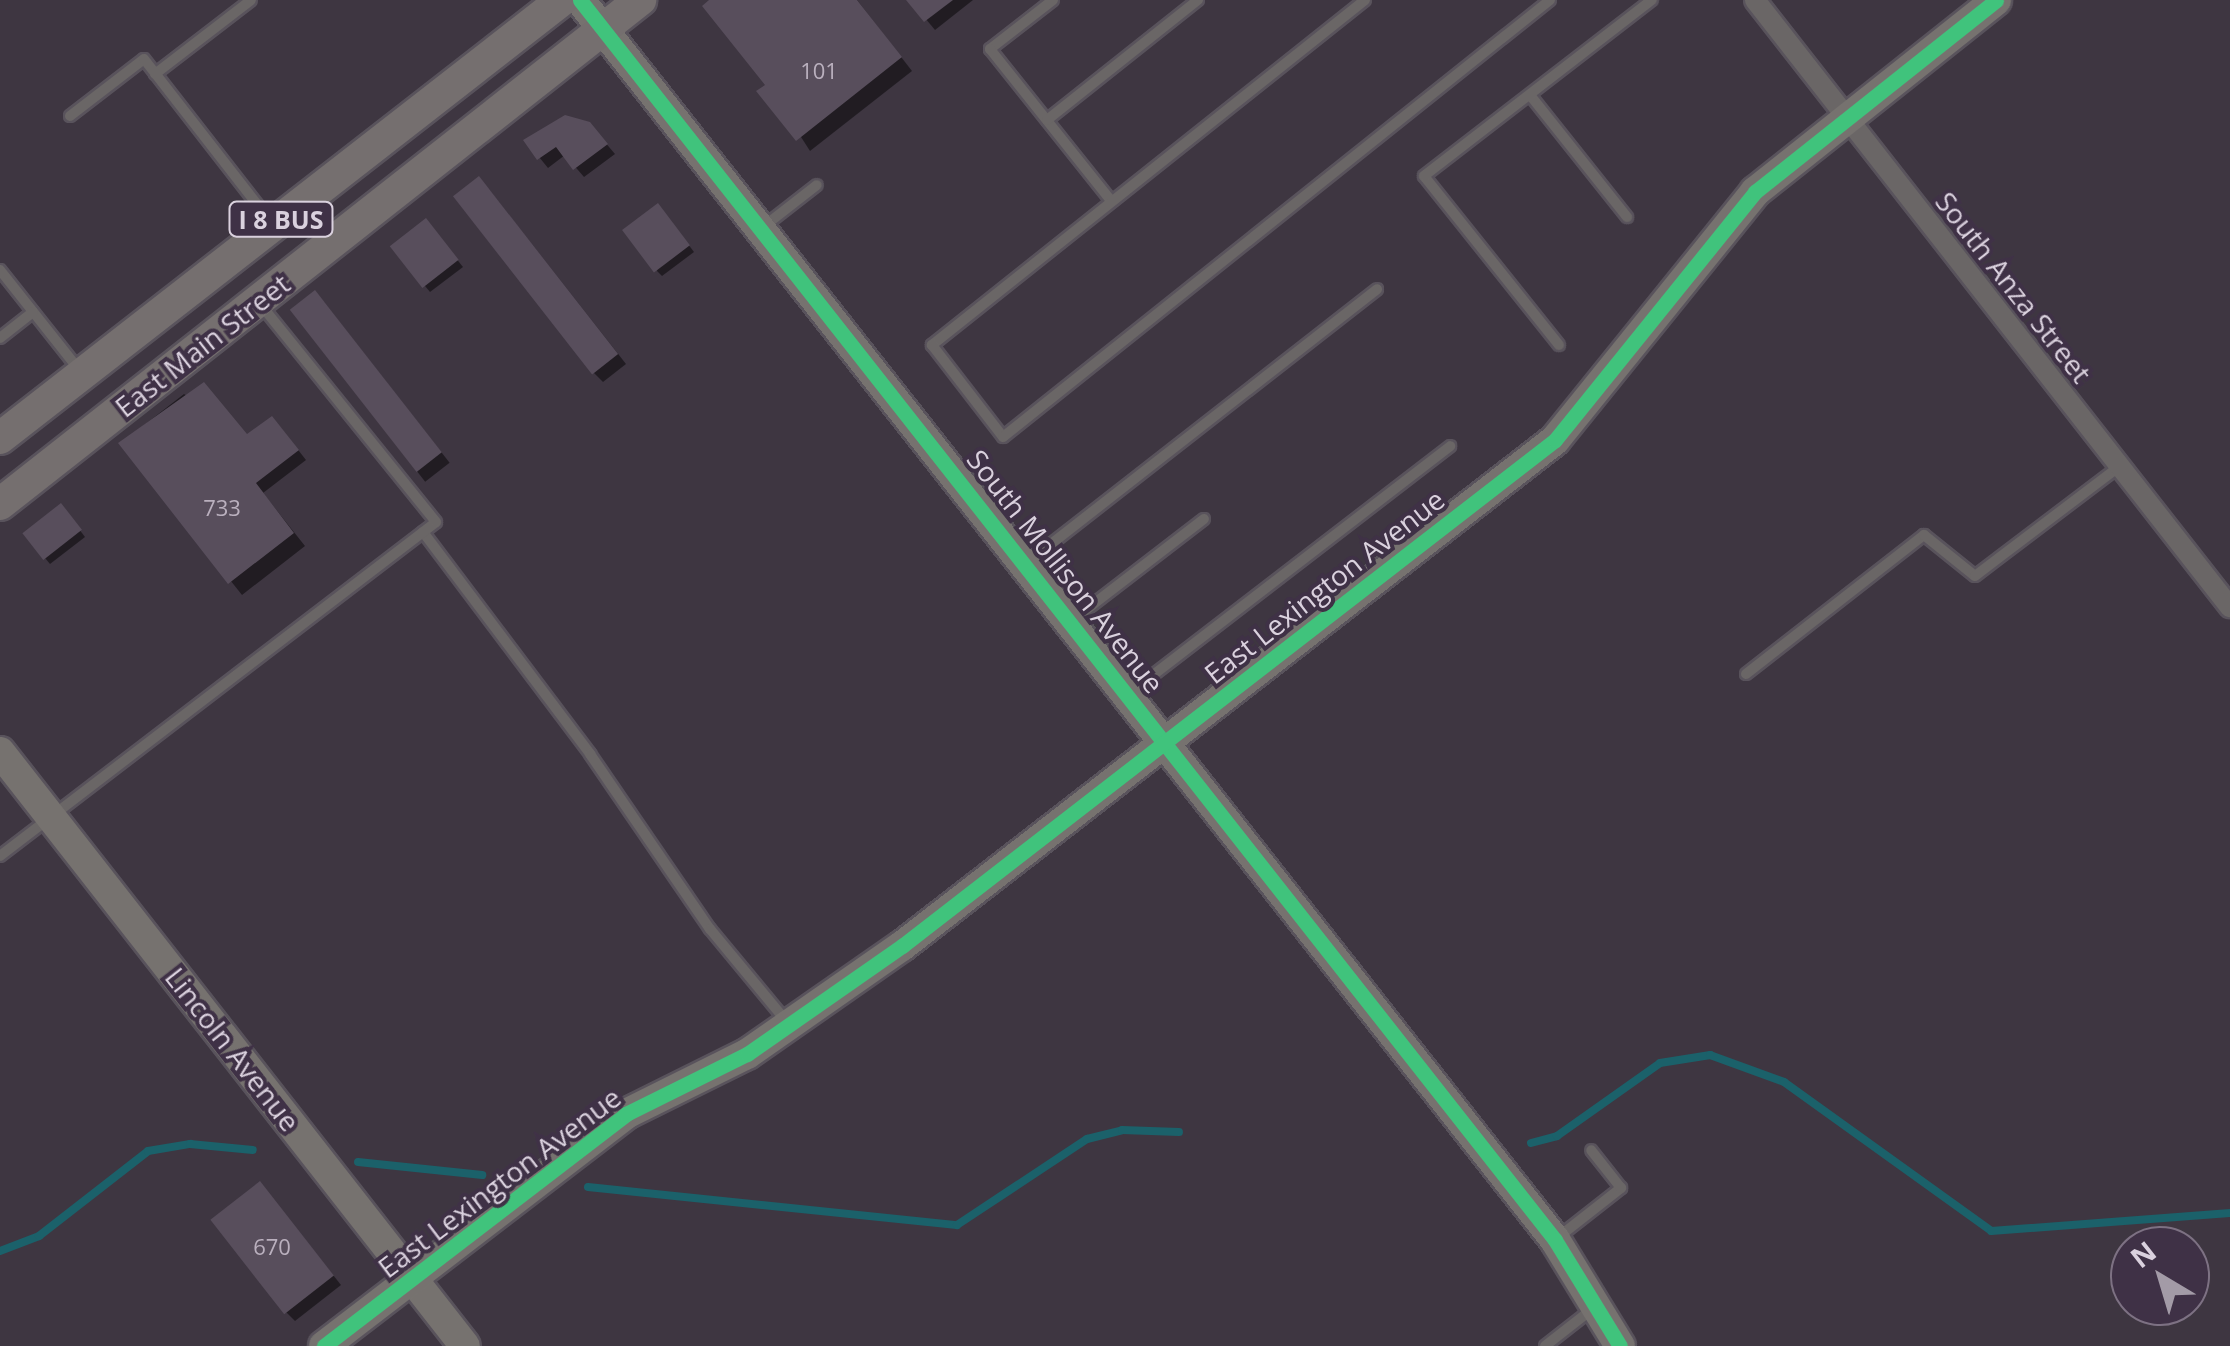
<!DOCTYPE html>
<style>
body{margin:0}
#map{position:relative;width:2230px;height:1346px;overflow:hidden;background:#3e3641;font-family:"Open Sans",sans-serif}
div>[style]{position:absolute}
.shadow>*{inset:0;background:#0007;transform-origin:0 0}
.stream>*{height:8px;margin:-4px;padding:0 4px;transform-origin:4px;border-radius:4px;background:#1b616a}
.building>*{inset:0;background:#584e5c;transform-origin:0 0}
.roads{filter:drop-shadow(2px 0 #59535c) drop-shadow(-2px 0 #59535c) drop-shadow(0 2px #59535c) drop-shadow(0 -2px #59535c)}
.lane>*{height:10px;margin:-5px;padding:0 5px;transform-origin:5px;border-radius:5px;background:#6a6666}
.street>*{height:20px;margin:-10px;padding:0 10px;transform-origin:10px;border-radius:10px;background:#6a6666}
.secondary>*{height:30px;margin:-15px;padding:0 15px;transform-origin:15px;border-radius:15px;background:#76726f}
.primary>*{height:32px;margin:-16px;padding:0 16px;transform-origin:16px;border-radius:16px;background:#756f6f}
.cycleway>*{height:15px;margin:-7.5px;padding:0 7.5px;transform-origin:7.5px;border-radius:7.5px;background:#40c37c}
span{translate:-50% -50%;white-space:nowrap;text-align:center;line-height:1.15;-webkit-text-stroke:8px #3f3146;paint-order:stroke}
.number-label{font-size:22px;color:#bab0be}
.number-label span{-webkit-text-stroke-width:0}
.shield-label span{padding:2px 8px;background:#3f3146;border:2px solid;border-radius:8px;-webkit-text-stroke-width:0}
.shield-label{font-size:25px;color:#dad1de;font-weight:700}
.street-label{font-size:28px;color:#dad1de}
.north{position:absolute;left:2110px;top:1226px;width:100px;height:100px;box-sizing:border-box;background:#3f3146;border:2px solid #7d7183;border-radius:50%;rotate:322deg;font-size:28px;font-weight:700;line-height:40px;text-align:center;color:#dad1de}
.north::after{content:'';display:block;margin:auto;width:35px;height:45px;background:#a39ba7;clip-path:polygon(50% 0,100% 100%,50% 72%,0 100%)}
</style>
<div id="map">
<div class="shadow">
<div style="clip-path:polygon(713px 0,857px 0,912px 71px,810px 151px)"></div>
<div style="clip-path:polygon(910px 0,973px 0,935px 30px)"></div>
<div style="clip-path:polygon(598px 134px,615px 154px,584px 177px,565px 155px,548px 168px,526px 141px)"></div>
<div style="clip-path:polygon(488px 188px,626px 364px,603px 382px,594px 373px)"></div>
<div style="clip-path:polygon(663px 211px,694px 252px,662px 276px,657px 271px)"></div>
<div style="clip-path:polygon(431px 227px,463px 267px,430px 292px,393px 247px)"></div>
<div style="left:324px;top:302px;width:204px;height:31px;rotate:52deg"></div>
<div style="clip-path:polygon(184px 394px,248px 436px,281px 428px,306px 460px,263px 493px,305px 546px,242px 595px,121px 443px)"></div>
<div style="clip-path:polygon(66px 512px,85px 537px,50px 564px,45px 558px)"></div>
<div style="clip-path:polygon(268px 1193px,341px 1285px,295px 1321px,286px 1312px)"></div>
</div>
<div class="stream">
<div style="left:1531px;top:1143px;width:27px;rotate:-15deg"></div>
<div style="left:1557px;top:1136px;width:126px;rotate:-35.3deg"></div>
<div style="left:1660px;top:1063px;width:51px;rotate:-9.1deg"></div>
<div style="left:1710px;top:1055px;width:79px;rotate:20deg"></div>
<div style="left:1784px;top:1082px;width:255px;rotate:35.7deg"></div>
<div style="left:1991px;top:1231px;width:240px;rotate:-4.3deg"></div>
<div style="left:358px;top:1162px;width:125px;rotate:6deg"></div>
<div style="left:588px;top:1187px;width:371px;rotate:5.9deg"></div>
<div style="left:957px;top:1225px;width:156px;rotate:-33.5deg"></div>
<div style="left:1087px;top:1139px;width:36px;rotate:-14deg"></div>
<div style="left:1122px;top:1130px;width:57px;rotate:2deg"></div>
<div style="left:0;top:1251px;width:42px;rotate:-21deg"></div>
<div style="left:39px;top:1236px;width:138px;rotate:-37.9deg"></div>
<div style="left:148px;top:1151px;width:43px;rotate:-9.5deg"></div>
<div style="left:190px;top:1144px;width:63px;rotate:5.4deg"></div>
</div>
<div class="building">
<div style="clip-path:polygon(709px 0,857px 0,902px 57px,796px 141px,756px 91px,765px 85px,702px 6px)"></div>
<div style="clip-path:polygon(906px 0,953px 0,924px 22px)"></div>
<div style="clip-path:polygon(565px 115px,590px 122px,608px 144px,573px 170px,556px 147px,537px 160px,523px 140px)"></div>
<div style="left:479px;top:176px;width:226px;height:33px;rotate:52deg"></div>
<div style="left:658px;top:203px;width:53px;height:45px;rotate:53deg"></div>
<div style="left:426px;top:218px;width:53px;height:46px;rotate:52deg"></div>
<div style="left:315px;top:290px;width:206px;height:32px;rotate:52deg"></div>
<div style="clip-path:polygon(204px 382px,247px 434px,272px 416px,299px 450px,256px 483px,294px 533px,228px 584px,118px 443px)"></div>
<div style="left:61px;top:503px;width:34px;height:49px;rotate:52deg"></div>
<div style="left:260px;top:1181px;width:120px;height:63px;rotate:52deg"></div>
</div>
<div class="roads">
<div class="lane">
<div style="left:1053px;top:0;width:80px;rotate:142.1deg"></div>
<div style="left:990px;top:49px;width:191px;rotate:51.4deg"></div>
<div style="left:1365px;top:0;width:554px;rotate:141.45deg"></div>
<div style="left:932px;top:345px;width:116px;rotate:52.3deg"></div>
<div style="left:1003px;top:437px;width:700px;rotate:-38.62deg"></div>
<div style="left:155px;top:74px;width:121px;rotate:-37.6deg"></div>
<div style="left:1530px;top:95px;width:156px;rotate:51.5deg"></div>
<div style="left:70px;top:116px;width:93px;rotate:-37.6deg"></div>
<div style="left:144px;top:59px;width:207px;rotate:52.1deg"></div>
<div style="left:1047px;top:120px;width:193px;rotate:-38.5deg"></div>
<div style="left:763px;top:227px;width:68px;rotate:-37.9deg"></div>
<div style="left:0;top:270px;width:129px;rotate:51.6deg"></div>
<div style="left:0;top:338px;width:42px;rotate:-38.2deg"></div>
<div style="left:1559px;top:345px;width:216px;rotate:-128.6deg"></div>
<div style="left:1424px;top:176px;width:288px;rotate:-37.7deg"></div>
<div style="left:423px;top:532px;width:278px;rotate:53deg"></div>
<div style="left:590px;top:754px;width:212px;rotate:55.6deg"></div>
<div style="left:710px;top:929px;width:119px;rotate:50.4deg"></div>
<div style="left:1028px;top:562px;width:443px;rotate:-38deg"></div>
<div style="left:1074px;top:619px;width:164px;rotate:-37.6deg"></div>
<div style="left:1746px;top:674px;width:226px;rotate:-38deg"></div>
<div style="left:1924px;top:535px;width:65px;rotate:38.8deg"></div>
<div style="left:1975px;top:576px;width:182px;rotate:-37.2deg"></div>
<div style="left:1131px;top:692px;width:403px;rotate:-37.6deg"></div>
<div style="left:0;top:856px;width:549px;rotate:-37.45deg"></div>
<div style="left:436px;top:522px;width:279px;rotate:-128.9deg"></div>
<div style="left:1556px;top:1239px;width:83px;rotate:-38.1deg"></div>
<div style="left:1621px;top:1188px;width:48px;rotate:-128.3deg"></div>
<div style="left:1545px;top:1346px;width:58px;rotate:-38deg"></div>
</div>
<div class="street">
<div style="left:1755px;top:0;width:771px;rotate:51.96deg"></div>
</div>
<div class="secondary">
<div style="left:580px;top:0;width:1577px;rotate:51.82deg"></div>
<div style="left:1555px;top:1240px;width:124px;rotate:58.5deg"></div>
<div style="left:0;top:752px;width:754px;rotate:51.95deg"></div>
<div style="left:324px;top:1346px;width:381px;rotate:-37.5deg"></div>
<div style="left:626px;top:1114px;width:135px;rotate:-26.4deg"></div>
<div style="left:747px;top:1054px;width:189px;rotate:-34.9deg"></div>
<div style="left:902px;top:946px;width:826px;rotate:-37.77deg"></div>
<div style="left:1555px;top:440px;width:319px;rotate:-51.1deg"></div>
<div style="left:1755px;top:192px;width:308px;rotate:-38.5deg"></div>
</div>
<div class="primary">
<div style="left:0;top:438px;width:713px;rotate:-37.93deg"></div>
<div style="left:0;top:504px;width:815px;rotate:-38.22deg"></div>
</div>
</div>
<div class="cycleway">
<div style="left:580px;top:0;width:1577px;rotate:51.82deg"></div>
<div style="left:1555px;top:1240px;width:124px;rotate:58.5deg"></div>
<div style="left:324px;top:1346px;width:381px;rotate:-37.5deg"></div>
<div style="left:626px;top:1114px;width:135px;rotate:-26.4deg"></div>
<div style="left:747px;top:1054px;width:189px;rotate:-34.9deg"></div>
<div style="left:902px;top:946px;width:826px;rotate:-37.77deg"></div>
<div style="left:1555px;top:440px;width:319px;rotate:-51.1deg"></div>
<div style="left:1755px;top:192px;width:308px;rotate:-38.5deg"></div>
</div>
<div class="number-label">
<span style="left:819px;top:71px">101</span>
<span style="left:222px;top:508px">733</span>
<span style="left:272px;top:1247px">670</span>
</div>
<div class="shield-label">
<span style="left:281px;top:219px">I 8 BUS</span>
</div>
<div class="street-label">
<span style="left:2014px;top:287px;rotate:52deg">South Anza Street</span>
<span style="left:202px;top:345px;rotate:-38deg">East Main Street</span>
<span style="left:1066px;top:571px;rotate:52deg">South Mollison Avenue</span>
<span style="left:1324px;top:586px;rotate:-38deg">East Lexington Avenue</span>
<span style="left:233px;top:1049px;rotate:52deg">Lincoln Avenue</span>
<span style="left:499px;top:1182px;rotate:-37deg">East Lexington Avenue</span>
</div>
<div class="north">N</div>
</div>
